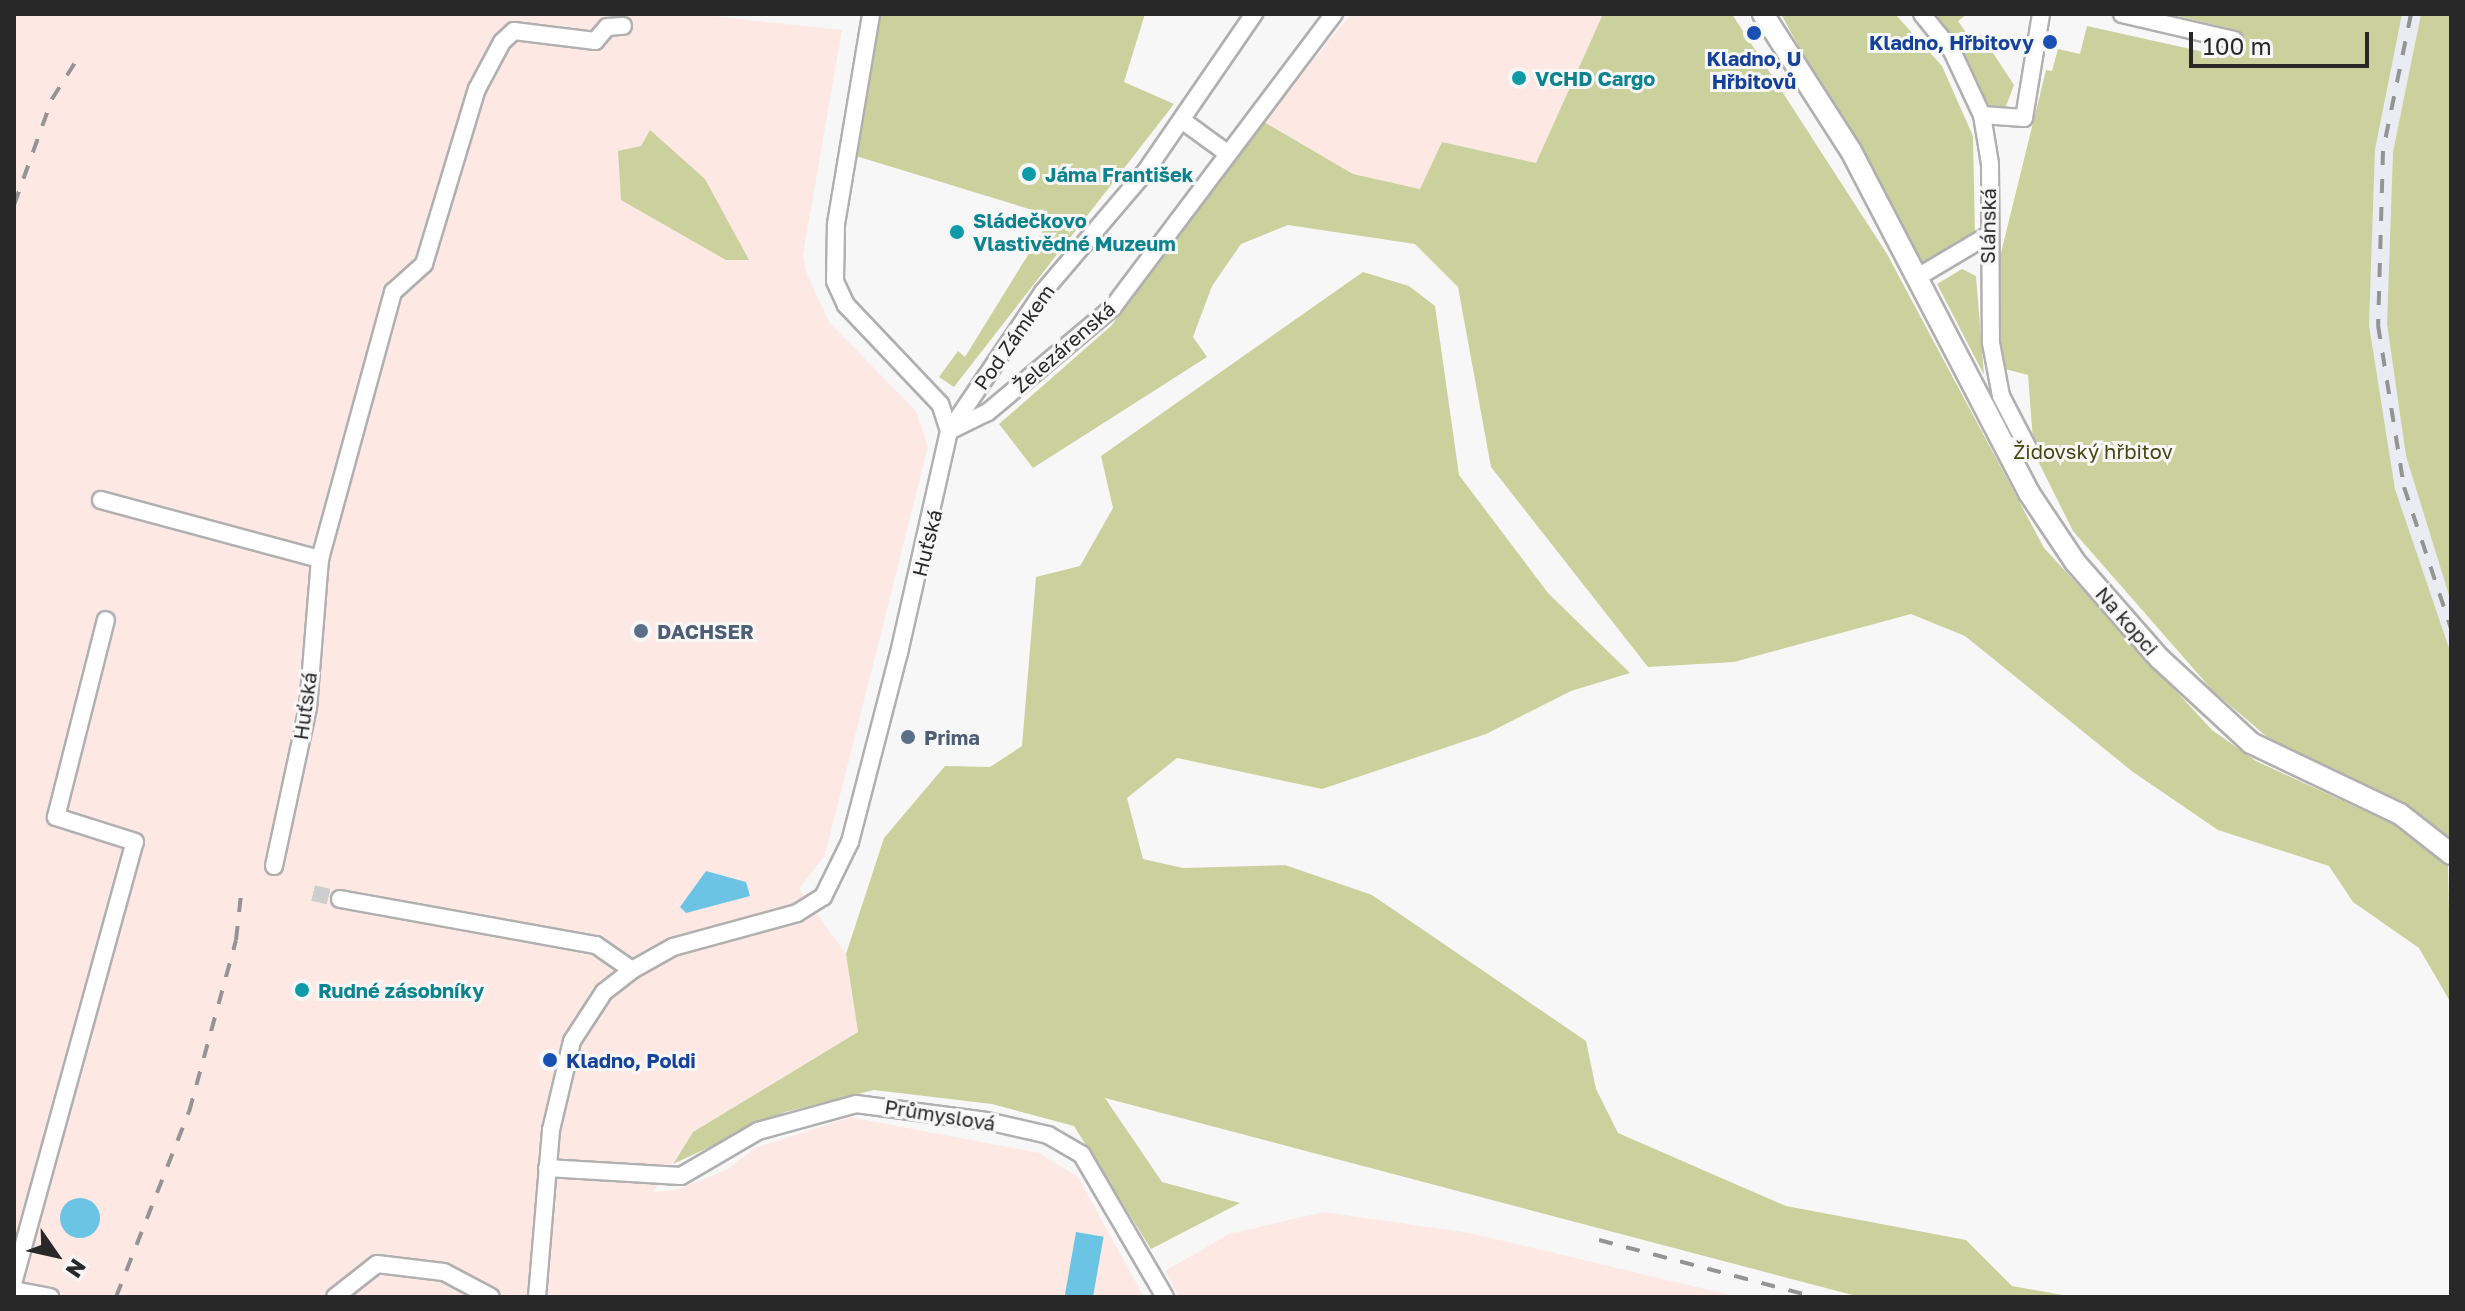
<!DOCTYPE html>
<meta charset="utf-8">
<style>
body{margin:0}
#map{position:relative;width:2465px;height:1311px;overflow:hidden;background:#f7f7f8;font-family:"Golos Text",sans-serif}
div>[style]{position:absolute}
.industrial>*{inset:0;background:#fde8e4}
.built>*{inset:0;background:#eaebf3}
.green>*{inset:0;background:#cbd19c}
.water>*{inset:0;background:#6cc4e5;transform-origin:0 0}
.round{border-radius:50%}
.minor-tunnel>*{height:16px;margin-top:-8px;transform-origin:0;background:repeating-linear-gradient(90deg,#cecece 0 16px,transparent 0 24px)}
.roads{filter:drop-shadow(2px 0 #b0b0b1) drop-shadow(-2px 0 #b0b0b1) drop-shadow(0 2px #b0b0b1) drop-shadow(0 -2px #b0b0b1)}
.minor>*{height:16px;margin:-8px;padding:0 8px;transform-origin:8px;border-radius:8px;background:#fff}
.major>*{height:20px;margin:-10px;padding:0 10px;transform-origin:10px;border-radius:10px;background:#fff}
.rail>*{height:4px;margin-top:-2px;transform-origin:0;background:repeating-linear-gradient(90deg,#949495 0 14px,transparent 0 28px)}
.dots>*{width:22px;height:22px;translate:-50% -50%;box-sizing:border-box;border:4px solid #f7f7f8;border-radius:50%}
span{translate:-50% -50%;white-space:nowrap;text-align:center;line-height:1.15;-webkit-text-stroke:6px #f7f7f8;paint-order:stroke}
.transit-label{font-size:20px;color:#164399;font-weight:700}
.right{translate:-100% -50%;text-align:right}
.left{translate:0 -50%;text-align:left}
.culture-label{font-size:20px;color:#0d838f;font-weight:700}
.street-label{font-size:20px;color:#282828}
.park-label{font-size:20px;color:#43470e}
.service-label{font-size:20px;color:#4e5e75;font-weight:700}
.frame{position:absolute;inset:0;border:16px solid #282828;pointer-events:none}
.north{position:absolute;left:16px;top:1215px;width:80px;height:80px;-webkit-text-stroke:6px #f7f7f8;paint-order:stroke;rotate:124deg;font-size:22px;font-weight:700;line-height:32px;text-align:center;color:#282828}
.north::after{content:'';display:block;margin:auto;width:28px;height:36px;background:#282828;clip-path:polygon(50% 0,100% 100%,50% 72%,0 100%)}
.scale{position:absolute;left:2189px;top:32px;width:180px;height:36px;box-sizing:border-box;border:4px solid #282828;border-top:0;padding-left:10px;font-size:24px;line-height:28px;white-space:nowrap;color:#282828;-webkit-text-stroke:6px #f7f7f8;paint-order:stroke}
</style>
<div id="map">
<div class="industrial">
<div style="clip-path:polygon(14px 14px,693px 14px,842px 30px,803px 255px,806px 272px,829px 322px,916px 411px,928px 447px,825px 855px,799px 889px,846px 954px,858px 1032px,693px 1132px,653px 1192px,676px 1190px,726px 1170px,755px 1148px,850px 1117px,1039px 1153px,1078px 1177px,1144px 1297px,14px 1297px)"></div>
<div style="clip-path:polygon(1351px 14px,1603px 14px,1537px 163px,1442px 142px,1420px 189px,1353px 174px,1264px 122px)"></div>
<div style="clip-path:polygon(1323px 1212px,1470px 1233px,1739px 1297px,1179px 1297px,1165px 1271px,1229px 1234px)"></div>
</div>
<div class="built">
<div style="clip-path:polygon(2402px 14px,2421px 14px,2393px 152px,2387px 324px,2406px 456px,2451px 602px,2451px 654px,2395px 489px,2369px 325px,2375px 150px)"></div>
</div>
<div class="green">
<div style="clip-path:polygon(880px 14px,1145px 14px,1124px 82px,1174px 104px,954px 387px,939px 377px,958px 351px,965px 357px,1052px 216px,856px 156px)"></div>
<div style="clip-path:polygon(1603px 14px,1732px 14px,1887px 254px,2044px 548px,2212px 730px,2256px 761px,2404px 829px,2448px 866px,2451px 1003px,2419px 948px,2353px 902px,2329px 866px,2218px 830px,2133px 772px,1965px 636px,1911px 614px,1734px 662px,1648px 667px,1491px 467px,1458px 287px,1415px 244px,1288px 225px,1241px 244px,1212px 286px,1193px 337px,1207px 357px,1033px 468px,999px 424px,1111px 326px,1264px 122px,1353px 174px,1420px 189px,1442px 142px,1536px 163px)"></div>
<div style="clip-path:polygon(1781px 14px,1895px 14px,1942px 66px,1973px 136px,1975px 236px,1923px 265px,1911px 252px)"></div>
<div style="clip-path:polygon(1936px 14px,1967px 14px,1958px 21px,1971px 40px,1981px 35px,2014px 85px,2006px 106px,1989px 107px)"></div>
<div style="clip-path:polygon(2170px 14px,2402px 14px,2375px 150px,2369px 325px,2395px 489px,2451px 654px,2451px 844px,2407px 807px,2279px 747px,2213px 691px,2073px 531px,2034px 453px,2028px 375px,2001px 368px,1999px 261px,2046px 70px,2052px 71px,2058px 49px,2080px 54px,2087px 26px,2222px 56px,2228px 28px)"></div>
<div style="clip-path:polygon(2421px 14px,2451px 14px,2451px 602px,2406px 456px,2387px 324px,2393px 152px)"></div>
<div style="clip-path:polygon(650px 130px,705px 179px,749px 260px,726px 260px,621px 200px,618px 151px,641px 146px)"></div>
<div style="clip-path:polygon(1962px 269px,1976px 276px,1984px 375px,1937px 284px)"></div>
<div style="clip-path:polygon(1363px 272px,1409px 286px,1435px 306px,1459px 475px,1548px 593px,1630px 673px,1571px 691px,1486px 734px,1322px 789px,1177px 758px,1127px 798px,1143px 859px,1183px 868px,1285px 865px,1372px 895px,1586px 1041px,1596px 1089px,1618px 1133px,1786px 1206px,1966px 1240px,2012px 1286px,2074px 1297px,1860px 1297px,1105px 1098px,1162px 1182px,1240px 1203px,1151px 1249px,1074px 1126px,992px 1104px,874px 1090px,785px 1112px,673px 1164px,693px 1132px,858px 1032px,846px 954px,884px 838px,945px 766px,990px 767px,1022px 746px,1036px 577px,1080px 566px,1113px 508px,1101px 456px)"></div>
</div>
<div class="water">
<div style="clip-path:polygon(706px 871px,746px 882px,750px 896px,686px 913px,680px 907px)"></div>
<div class="round" style="left:60px;top:1198px;width:40px;height:40px"></div>
<div style="left:1076px;top:1232px;width:28px;height:64px;rotate:10deg"></div>
</div>
<div class="minor-tunnel">
<div style="left:313px;top:893px;width:28px;rotate:13deg"></div>
</div>
<div class="roads">
<div class="minor">
<div style="left:1922px;top:14px;width:48px;rotate:51deg"></div>
<div style="left:1952px;top:51px;width:71px;rotate:64.9deg"></div>
<div style="left:1982px;top:115px;width:50px;rotate:80.7deg"></div>
<div style="left:1990px;top:164px;width:179px;rotate:89.7deg"></div>
<div style="left:1991px;top:343px;width:54px;rotate:79.3deg"></div>
<div style="left:2001px;top:396px;width:59px;rotate:62.6deg"></div>
<div style="left:2122px;top:14px;width:115px;rotate:13.1deg"></div>
<div style="left:1982px;top:115px;width:42px;rotate:4.1deg"></div>
<div style="left:2024px;top:118px;width:105px;rotate:-80.7deg"></div>
<div style="left:1183px;top:121px;width:54px;rotate:36deg"></div>
<div style="left:1916px;top:278px;width:80px;rotate:-30.7deg"></div>
<div style="left:950px;top:430px;width:166px;rotate:-56deg"></div>
<div style="left:1043px;top:292px;width:159px;rotate:-49.6deg"></div>
<div style="left:1146px;top:171px;width:191px;rotate:-55.5deg"></div>
<div style="left:949px;top:431px;width:43px;rotate:-26deg"></div>
<div style="left:988px;top:412px;width:163px;rotate:-40deg"></div>
<div style="left:1113px;top:307px;width:367px;rotate:-53deg"></div>
<div style="left:101px;top:500px;width:227px;rotate:15.1deg"></div>
<div style="left:274px;top:866px;width:162px;rotate:-77.9deg"></div>
<div style="left:308px;top:708px;width:149px;rotate:-85.4deg"></div>
<div style="left:320px;top:559px;width:277px;rotate:-74.7deg"></div>
<div style="left:393px;top:292px;width:42px;rotate:-42.1deg"></div>
<div style="left:424px;top:264px;width:183px;rotate:-73.2deg"></div>
<div style="left:477px;top:89px;width:53px;rotate:-62deg"></div>
<div style="left:502px;top:42px;width:16px;rotate:-43deg"></div>
<div style="left:514px;top:31px;width:82px;rotate:7deg"></div>
<div style="left:595px;top:41px;width:18px;rotate:-49deg"></div>
<div style="left:607px;top:27px;width:16px;rotate:-4deg"></div>
<div style="left:340px;top:899px;width:260px;rotate:10.2deg"></div>
<div style="left:596px;top:945px;width:44px;rotate:34.8deg"></div>
<div style="left:547px;top:1168px;width:134px;rotate:3.4deg"></div>
<div style="left:681px;top:1176px;width:89px;rotate:-30.3deg"></div>
<div style="left:758px;top:1131px;width:102px;rotate:-15.4deg"></div>
<div style="left:856px;top:1104px;width:132px;rotate:7.4deg"></div>
<div style="left:987px;top:1121px;width:63px;rotate:12.9deg"></div>
<div style="left:1048px;top:1135px;width:39px;rotate:30deg"></div>
<div style="left:1082px;top:1155px;width:164px;rotate:59.7deg"></div>
<div style="left:14px;top:1280px;width:454px;rotate:-74.6deg"></div>
<div style="left:135px;top:842px;width:83px;rotate:-162.4deg"></div>
<div style="left:56px;top:817px;width:203px;rotate:-75.8deg"></div>
<div style="left:14px;top:1290px;width:37px;rotate:11deg"></div>
<div style="left:335px;top:1297px;width:53px;rotate:-38.2deg"></div>
<div style="left:377px;top:1264px;width:67px;rotate:6.8deg"></div>
<div style="left:444px;top:1272px;width:53px;rotate:28deg"></div>
<div style="left:537px;top:1297px;width:168px;rotate:-85.2deg"></div>
<div style="left:551px;top:1130px;width:91px;rotate:-76.7deg"></div>
<div style="left:572px;top:1041px;width:59px;rotate:-56.9deg"></div>
<div style="left:604px;top:992px;width:36px;rotate:-38deg"></div>
<div style="left:632px;top:970px;width:47px;rotate:-29.3deg"></div>
<div style="left:673px;top:947px;width:129px;rotate:-15.3deg"></div>
<div style="left:797px;top:913px;width:31px;rotate:-32deg"></div>
<div style="left:823px;top:897px;width:61px;rotate:-63.9deg"></div>
<div style="left:850px;top:842px;width:195px;rotate:-75.5deg"></div>
<div style="left:899px;top:653px;width:228px;rotate:-77.3deg"></div>
<div style="left:949px;top:431px;width:28px;rotate:-108deg"></div>
<div style="left:940px;top:404px;width:137px;rotate:-133.5deg"></div>
<div style="left:846px;top:305px;width:26px;rotate:-115deg"></div>
<div style="left:835px;top:281px;width:57px;rotate:-89deg"></div>
<div style="left:836px;top:224px;width:213px;rotate:-80.5deg"></div>
</div>
<div class="major">
<div style="left:1763px;top:14px;width:163px;rotate:57.3deg"></div>
<div style="left:1851px;top:151px;width:386px;rotate:62.5deg"></div>
<div style="left:2029px;top:493px;width:83px;rotate:56.3deg"></div>
<div style="left:2075px;top:562px;width:129px;rotate:48.8deg"></div>
<div style="left:2160px;top:659px;width:124px;rotate:42.7deg"></div>
<div style="left:2251px;top:743px;width:165px;rotate:25.5deg"></div>
<div style="left:2400px;top:814px;width:65px;rotate:38.1deg"></div>
</div>
</div>
<div class="rail">
<div style="left:2411px;top:14px;width:140px;rotate:101.6deg"></div>
<div style="left:2383px;top:151px;width:174px;rotate:91.6deg"></div>
<div style="left:2378px;top:325px;width:164px;rotate:80.9deg"></div>
<div style="left:2404px;top:487px;width:149px;rotate:71.6deg"></div>
<div style="left:14px;top:205px;width:113px;rotate:-70.3deg"></div>
<div style="left:52px;top:99px;width:45px;rotate:-57.7deg"></div>
<div style="left:1599px;top:1240px;width:222px;rotate:14.8deg"></div>
<div style="left:116px;top:1297px;width:199px;rotate:-68.5deg"></div>
<div style="left:189px;top:1112px;width:178px;rotate:-74.7deg"></div>
<div style="left:236px;top:940px;width:45px;rotate:-83.7deg"></div>
</div>
<div class="dots">
<div style="left:1754px;top:33px;background:#1a4fb4"></div>
<div style="left:2050px;top:42px;background:#1a4fb4"></div>
<div style="left:1519px;top:78px;background:#0f9aa8"></div>
<div style="left:1029px;top:174px;background:#0f9aa8"></div>
<div style="left:957px;top:232px;background:#0f9aa8"></div>
<div style="left:641px;top:631px;background:#5c6f8a"></div>
<div style="left:908px;top:737px;background:#5c6f8a"></div>
<div style="left:302px;top:990px;background:#0f9aa8"></div>
<div style="left:550px;top:1060px;background:#1a4fb4"></div>
</div>
<div class="transit-label">
<span class="right" style="left:2034px;top:42px">Kladno, Hřbitovy</span>
<span style="left:1754px;top:70px">Kladno, U<br>Hřbitovů</span>
<span class="left" style="left:566px;top:1060px">Kladno, Poldi</span>
</div>
<div class="culture-label">
<span class="left" style="left:1535px;top:78px">VCHD Cargo</span>
<span class="left" style="left:1045px;top:174px">Jáma František</span>
<span class="left" style="left:973px;top:232px">Sládečkovo<br>Vlastivědné Muzeum</span>
<span class="left" style="left:318px;top:990px">Rudné zásobníky</span>
</div>
<div class="street-label">
<span style="left:1988px;top:226px;rotate:-89deg">Slánská</span>
<span style="left:1014px;top:337px;rotate:-55deg">Pod Zámkem</span>
<span style="left:1064px;top:347px;rotate:-41deg">Železárenská</span>
<span style="left:927px;top:543px;rotate:-76deg">Huťská</span>
<span style="left:2127px;top:621px;rotate:49deg">Na kopci</span>
<span style="left:305px;top:706px;rotate:-82deg">Huťská</span>
<span style="left:940px;top:1115px;rotate:9deg">Průmyslová</span>
</div>
<div class="park-label">
<span style="left:2093px;top:451px">Židovský hřbitov</span>
</div>
<div class="service-label">
<span class="left" style="left:657px;top:631px">DACHSER</span>
<span class="left" style="left:924px;top:737px">Prima</span>
</div>
<div class="frame"></div>
<div class="north">N</div>
<div class="scale">100 m</div>
</div>
